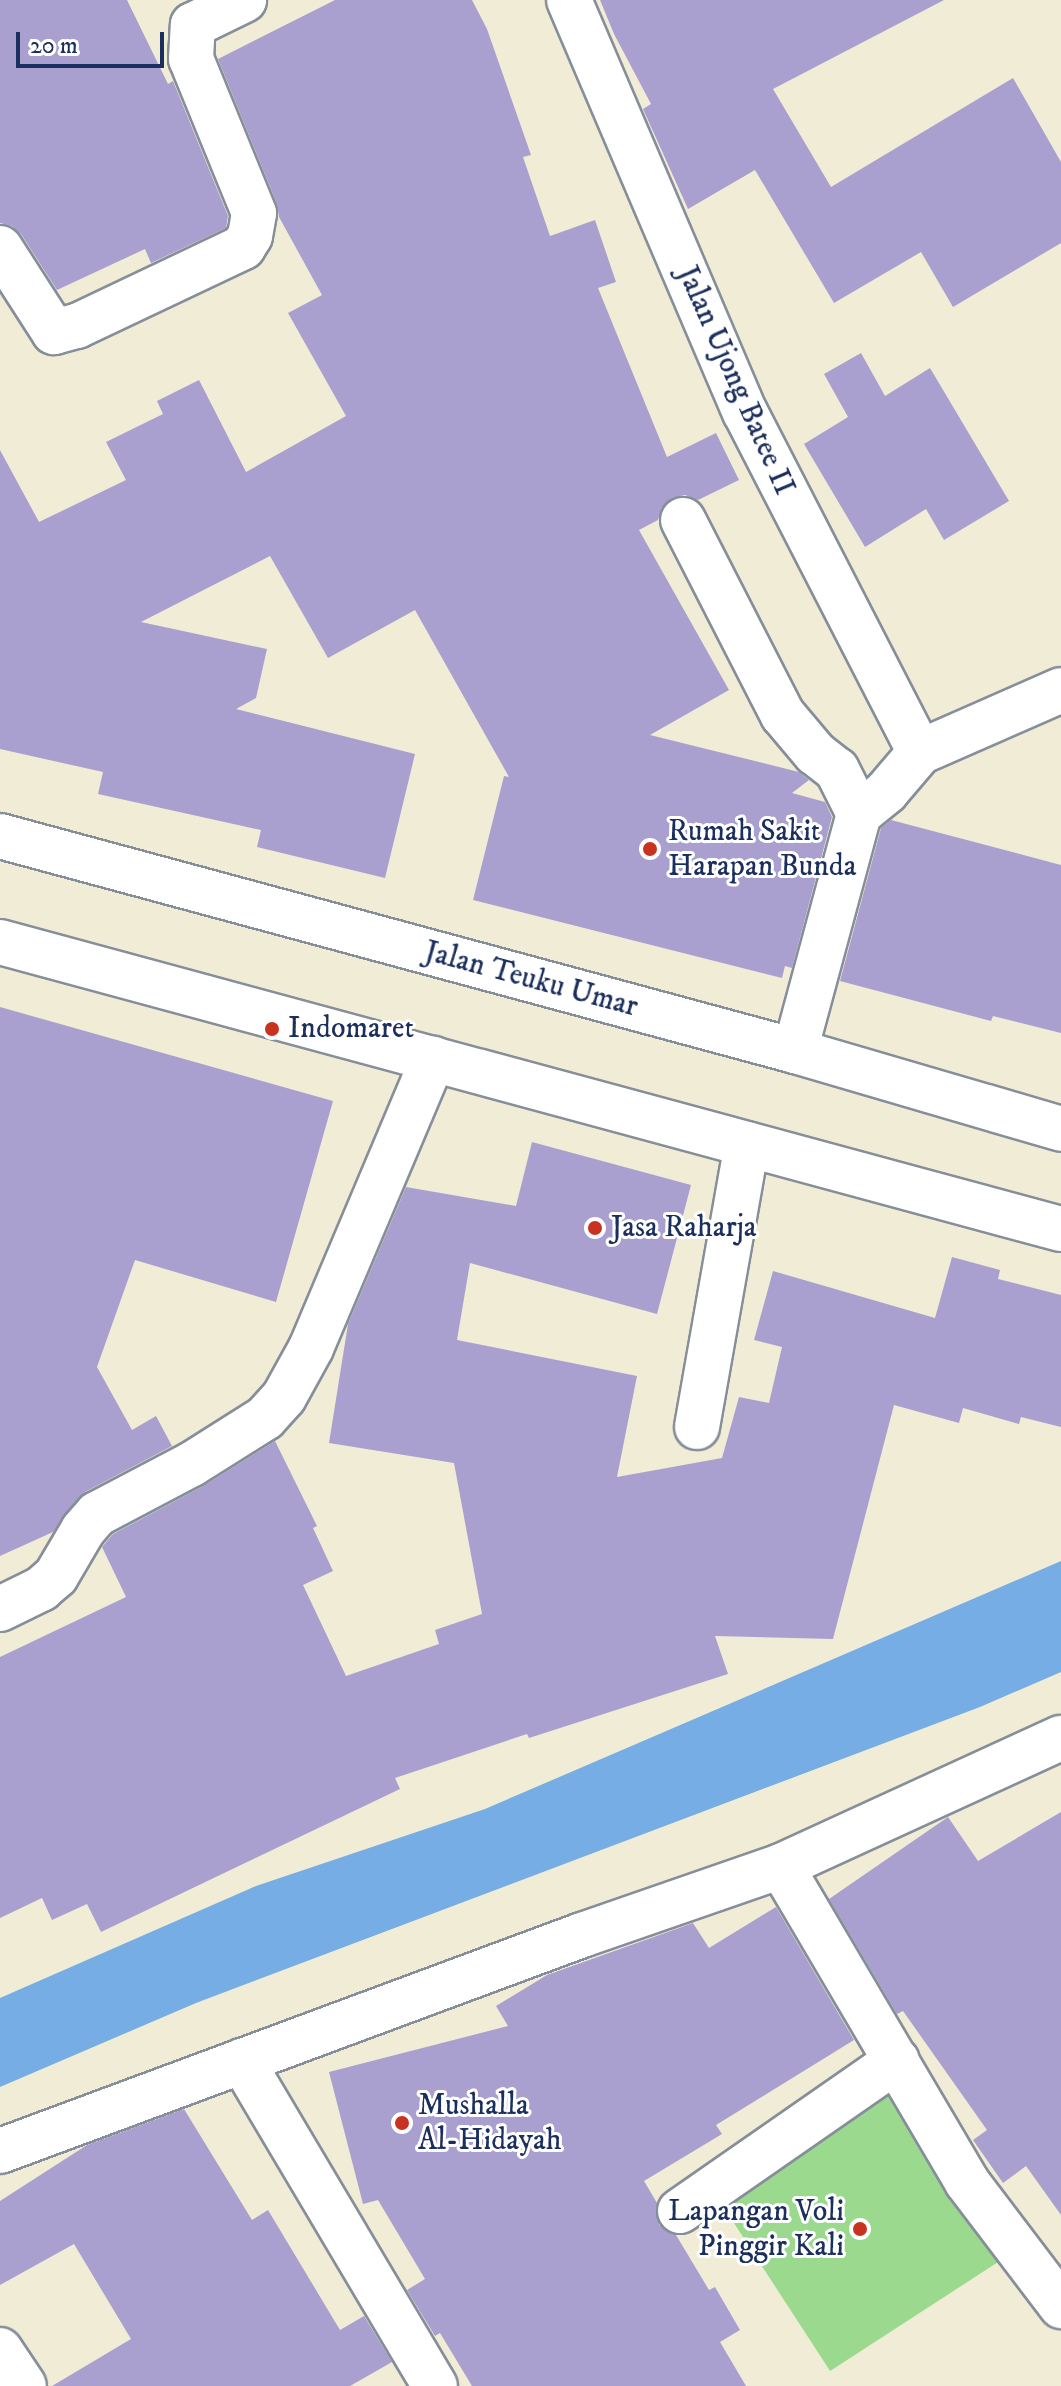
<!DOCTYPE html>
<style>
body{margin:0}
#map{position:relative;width:1061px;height:2386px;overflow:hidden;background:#f1ecd6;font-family:"IM FELL DW Pica",serif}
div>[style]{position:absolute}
.green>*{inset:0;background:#9bd98e;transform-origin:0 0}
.water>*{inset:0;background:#75ade4}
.building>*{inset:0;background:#a9a0d0}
.roads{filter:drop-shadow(2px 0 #868e9a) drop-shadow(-2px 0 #868e9a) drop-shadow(0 2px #868e9a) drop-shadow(0 -2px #868e9a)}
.minor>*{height:44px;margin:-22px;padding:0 22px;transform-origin:22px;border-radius:22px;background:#fff}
.highway>*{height:44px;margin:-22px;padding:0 22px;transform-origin:22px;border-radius:22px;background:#fff}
.dots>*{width:22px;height:22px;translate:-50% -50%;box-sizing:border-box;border:4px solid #fff;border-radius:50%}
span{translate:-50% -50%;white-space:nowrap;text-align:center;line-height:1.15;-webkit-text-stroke:6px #fff;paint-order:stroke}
.street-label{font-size:30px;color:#1b2f5e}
.poi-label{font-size:30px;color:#1b2f5e}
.left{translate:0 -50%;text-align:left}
.right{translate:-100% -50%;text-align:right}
.scale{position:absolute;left:16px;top:32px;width:148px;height:36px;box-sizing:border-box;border:4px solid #1b2f5e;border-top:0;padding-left:10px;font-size:24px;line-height:28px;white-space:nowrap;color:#1b2f5e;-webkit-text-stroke:6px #fff;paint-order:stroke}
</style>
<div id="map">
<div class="green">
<div style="left:883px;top:2078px;width:217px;height:204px;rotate:57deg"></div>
</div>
<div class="water">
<div style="clip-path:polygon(1061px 1561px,1061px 1672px,980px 1707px,196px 2003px,0 2087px,0 1998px,256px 1886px,485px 1809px)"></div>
</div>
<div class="building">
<div style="clip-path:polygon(0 0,127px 0,168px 84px,173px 81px,228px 216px,226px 228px,151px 263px,145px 249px,57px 290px,21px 234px,12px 226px,0 223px)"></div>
<div style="clip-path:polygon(335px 0,472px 0,487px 29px,531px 155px,523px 157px,550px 236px,595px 220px,616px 282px,598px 288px,667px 457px,716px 433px,739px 480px,698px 500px,685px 495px,672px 498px,662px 507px,658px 520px,639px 530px,729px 690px,650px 735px,799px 772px,809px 780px,792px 793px,825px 802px,832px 817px,792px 968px,785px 966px,782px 978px,473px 900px,504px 776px,509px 777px,415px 610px,328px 658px,270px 556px,141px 622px,267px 649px,256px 698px,236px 709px,415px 754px,385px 878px,257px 847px,261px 830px,98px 794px,103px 772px,0 749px,0 450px,39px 522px,126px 480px,106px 442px,163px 414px,157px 401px,199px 380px,246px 472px,346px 416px,288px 313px,322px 295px,279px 217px,277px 204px,218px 59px)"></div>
<div style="clip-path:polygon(600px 0,944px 0,773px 89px,831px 187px,1013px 78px,1061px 162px,1061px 243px,953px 307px,921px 252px,834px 303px,755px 170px,688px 209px,643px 109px,651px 104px,614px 34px)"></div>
<div style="clip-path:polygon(861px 353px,885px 396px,930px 368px,1009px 501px,944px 540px,926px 509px,865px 547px,804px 444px,848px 417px,824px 374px)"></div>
<div style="clip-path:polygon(891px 820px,1061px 865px,1061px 1033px,993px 1016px,991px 1021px,840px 981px,881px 828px)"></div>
<div style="clip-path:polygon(0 1007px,333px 1101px,276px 1302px,135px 1260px,97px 1367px,132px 1430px,156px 1416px,172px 1446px,85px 1492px,53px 1532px,0 1556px)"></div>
<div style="clip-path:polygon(532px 1142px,691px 1185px,657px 1314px,470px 1263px,457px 1340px,637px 1376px,617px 1477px,722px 1458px,739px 1397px,769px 1403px,782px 1347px,754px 1340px,773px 1271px,935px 1318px,952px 1257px,1000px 1270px,998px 1279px,1061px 1295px,1061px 1427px,1021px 1417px,1019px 1424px,963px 1408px,959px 1423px,894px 1405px,833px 1639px,715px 1636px,728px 1674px,529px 1738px,527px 1734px,395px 1778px,400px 1789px,101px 1932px,87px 1904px,52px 1920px,42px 1898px,0 1918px,0 1657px,126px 1597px,102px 1547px,113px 1534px,205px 1485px,275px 1441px,317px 1526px,313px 1528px,333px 1571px,303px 1585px,346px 1676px,439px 1644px,435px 1630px,482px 1614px,454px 1463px,329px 1443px,348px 1324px,406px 1187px,516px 1206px)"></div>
<div style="clip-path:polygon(1061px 1812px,1061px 2215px,1026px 2166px,1003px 2183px,973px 2140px,987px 2130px,903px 2011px,897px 2014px,829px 1899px,948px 1817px,978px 1861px)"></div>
<div style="clip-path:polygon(776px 1907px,854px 2040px,716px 2125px,722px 2134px,644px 2181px,657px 2203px,659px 2225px,676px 2235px,709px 2290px,715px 2287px,740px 2330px,720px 2342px,746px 2386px,472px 2386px,440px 2333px,435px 2336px,407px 2290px,425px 2279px,378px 2200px,363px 2204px,329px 2072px,508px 2026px,496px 2006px,547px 1975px,693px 1923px,709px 1948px)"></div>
<div style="clip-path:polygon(184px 2109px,252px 2220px,268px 2210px,340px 2330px,364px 2316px,392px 2362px,350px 2386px,52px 2386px,131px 2339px,74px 2244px,0 2285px,0 2201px,87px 2145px)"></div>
</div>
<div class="roads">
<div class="minor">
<div style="left:569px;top:0;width:448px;rotate:66.9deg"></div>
<div style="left:745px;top:412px;width:382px;rotate:62.8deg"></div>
<div style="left:0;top:248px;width:100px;rotate:57.3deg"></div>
<div style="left:54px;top:332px;width:24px;rotate:-15deg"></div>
<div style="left:77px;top:326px;width:184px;rotate:-25.4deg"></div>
<div style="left:243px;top:247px;width:13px;rotate:-58deg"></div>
<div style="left:250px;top:236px;width:23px;rotate:-80deg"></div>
<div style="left:254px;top:213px;width:166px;rotate:-112.2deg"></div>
<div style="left:191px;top:59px;width:34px;rotate:-87deg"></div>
<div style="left:193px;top:25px;width:57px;rotate:-26.1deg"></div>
<div style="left:683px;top:520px;width:219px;rotate:62.9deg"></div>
<div style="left:783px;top:715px;width:50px;rotate:49.9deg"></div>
<div style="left:815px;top:753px;width:28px;rotate:38deg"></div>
<div style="left:837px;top:770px;width:49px;rotate:63.4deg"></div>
<div style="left:795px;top:1051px;width:245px;rotate:-74.9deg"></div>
<div style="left:859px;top:814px;width:35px;rotate:-39deg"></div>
<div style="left:886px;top:792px;width:52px;rotate:-49.6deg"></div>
<div style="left:920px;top:752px;width:154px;rotate:-23.7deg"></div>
<div style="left:697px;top:1427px;width:287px;rotate:-80deg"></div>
<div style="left:0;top:1609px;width:46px;rotate:-26deg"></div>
<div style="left:41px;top:1589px;width:20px;rotate:-41deg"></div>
<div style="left:56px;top:1576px;width:53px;rotate:-59.6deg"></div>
<div style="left:83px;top:1530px;width:21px;rotate:-49deg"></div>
<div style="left:97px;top:1514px;width:107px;rotate:-27.8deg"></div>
<div style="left:192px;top:1464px;width:86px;rotate:-32.2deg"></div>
<div style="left:265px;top:1418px;width:28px;rotate:-48deg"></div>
<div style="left:284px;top:1397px;width:56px;rotate:-61.1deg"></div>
<div style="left:311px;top:1348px;width:314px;rotate:-67.1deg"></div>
<div style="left:781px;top:1866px;width:367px;rotate:59.5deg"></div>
<div style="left:967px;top:2182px;width:156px;rotate:52.8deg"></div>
<div style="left:242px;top:2061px;width:378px;rotate:59.3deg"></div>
<div style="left:0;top:2151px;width:621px;rotate:-20.36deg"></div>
<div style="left:582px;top:1935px;width:211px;rotate:-19.1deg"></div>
<div style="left:781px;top:1866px;width:308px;rotate:-24.6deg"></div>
<div style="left:680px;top:2211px;width:264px;rotate:-34.8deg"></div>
<div style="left:0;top:2350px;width:43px;rotate:56.3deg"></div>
</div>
<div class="highway">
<div style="left:0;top:836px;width:824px;rotate:15.13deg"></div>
<div style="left:795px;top:1051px;width:277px;rotate:16.3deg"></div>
<div style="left:0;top:942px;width:1099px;rotate:15.14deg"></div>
</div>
</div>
<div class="dots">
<div style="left:650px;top:849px;background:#c8321e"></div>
<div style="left:272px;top:1029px;background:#c8321e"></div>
<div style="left:595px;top:1228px;background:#c8321e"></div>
<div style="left:402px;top:2123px;background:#c8321e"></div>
<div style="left:860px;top:2229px;background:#c8321e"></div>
</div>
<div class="street-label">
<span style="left:735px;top:381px;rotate:66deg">Jalan Ujong Batee II</span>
<span style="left:531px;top:980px;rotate:15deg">Jalan Teuku Umar</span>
</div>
<div class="poi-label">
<span class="left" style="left:668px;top:849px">Rumah Sakit<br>Harapan Bunda</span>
<span class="left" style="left:288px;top:1029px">Indomaret</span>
<span class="left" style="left:611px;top:1228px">Jasa Raharja</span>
<span class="left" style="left:418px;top:2123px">Mushalla<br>Al-Hidayah</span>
<span class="right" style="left:844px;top:2229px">Lapangan Voli<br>Pinggir Kali</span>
</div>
<div class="scale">20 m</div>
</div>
